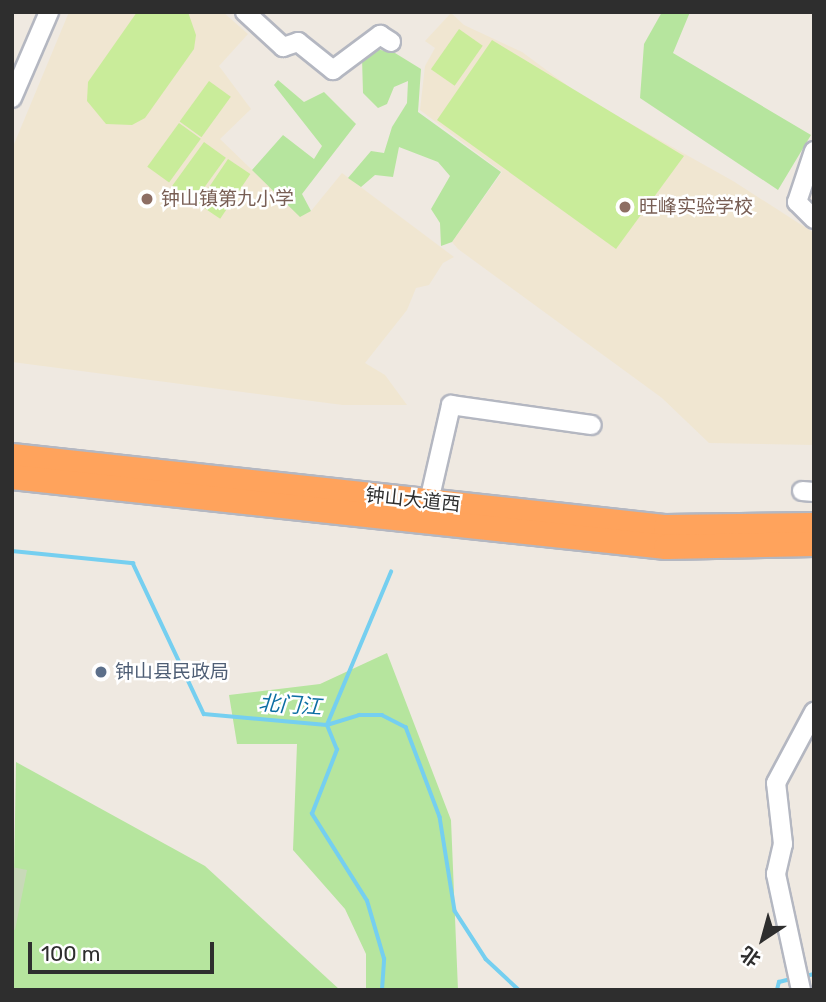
<!DOCTYPE html>
<meta charset="utf-8">
<style>
body{margin:0}
#map{position:relative;width:826px;height:1002px;overflow:hidden;background:#efe9e1;font-family:Rubik,"Noto Sans SC",sans-serif}
div>[style]{position:absolute}
.education>*{inset:0;background:#f0e6d1}
.green>*{inset:0;background:#b6e59e}
.cemetery>*{inset:0;background:#c8d9b8}
.pitch>*{inset:0;background:#c9ec9a;transform-origin:0 0}
.stream>*{height:3.5px;margin:-1.75px;padding:0 1.75px;transform-origin:1.75px;border-radius:1.75px;background:#75cff0}
.roads{filter:drop-shadow(2px 0 #b4b7c1) drop-shadow(-2px 0 #b4b7c1) drop-shadow(0 2px #b4b7c1) drop-shadow(0 -2px #b4b7c1)}
.minor>*{height:18px;margin:-9px;padding:0 9px;transform-origin:9px;border-radius:9px;background:#fff}
.highway>*{height:24px;margin:-12px;padding:0 12px;transform-origin:12px;border-radius:12px;background:#ffa35c}
.dots>*{width:19px;height:19px;translate:-50% -50%;box-sizing:border-box;border:4px solid #fff;border-radius:50%}
span{translate:-50% -50%;white-space:nowrap;text-align:center;line-height:1.15;-webkit-text-stroke:5px #fff;paint-order:stroke}
.education-label{font-size:19px;color:#785e54}
.left{translate:0 -50%;text-align:left}
.street-label{font-size:19px;color:#2e2e2e}
.service-label{font-size:19px;color:#4e5e75}
.water-label{font-size:21px;color:#0d6fa3;font-style:italic}
.frame{position:absolute;inset:0;border:14px solid #2e2e2e;pointer-events:none}
.north{position:absolute;left:728px;top:904px;width:70px;height:70px;-webkit-text-stroke:5px #fff;paint-order:stroke;rotate:216deg;font-size:19px;font-weight:700;line-height:28px;text-align:center;color:#2e2e2e}
.north::after{content:'';display:block;margin:auto;width:24px;height:32px;background:#2e2e2e;clip-path:polygon(50% 0,100% 100%,50% 72%,0 100%)}
.scale{position:absolute;left:28px;top:942px;width:186px;height:32px;box-sizing:border-box;border:4px solid #2e2e2e;border-top:0;padding-left:9px;font-size:21px;line-height:24px;white-space:nowrap;color:#2e2e2e;-webkit-text-stroke:5px #fff;paint-order:stroke}
</style>
<div id="map">
<div class="education">
<div style="clip-path:polygon(69px 12px,223px 12px,248px 34px,219px 66px,251px 109px,220px 139px,300px 216px,311px 211px,342px 173px,454px 257px,443px 263px,429px 285px,416px 288px,407px 310px,365px 363px,385px 375px,407px 405px,343px 405px,12px 362px,12px 149px)"></div>
<div style="clip-path:polygon(451px 13px,464px 25px,522px 52px,583px 97px,733px 181px,814px 233px,814px 445px,709px 443px,662px 398px,458px 249px,452px 242px,502px 172px,420px 110px,425px 66px,435px 48px,425px 41px)"></div>
</div>
<div class="green">
<div style="clip-path:polygon(662px 12px,690px 12px,673px 53px,811px 135px,778px 190px,640px 98px,644px 44px)"></div>
<div style="clip-path:polygon(376px 49px,395px 53px,421px 69px,418px 112px,501px 172px,452px 242px,441px 246px,440px 223px,431px 209px,450px 176px,438px 162px,399px 147px,393px 177px,375px 175px,361px 187px,348px 178px,371px 151px,384px 153px,392px 127px,407px 103px,408px 81px,394px 87px,387px 104px,378px 108px,363px 93px,362px 58px)"></div>
<div style="clip-path:polygon(278px 80px,304px 102px,324px 92px,356px 124px,302px 194px,311px 211px,300px 217px,252px 170px,283px 135px,314px 159px,322px 146px,274px 85px)"></div>
<div style="clip-path:polygon(387px 653px,451px 820px,458px 990px,366px 990px,366px 954px,345px 909px,293px 850px,297px 744px,237px 744px,229px 695px,320px 684px)"></div>
<div style="clip-path:polygon(16px 762px,205px 866px,340px 990px,12px 990px)"></div>
</div>
<div class="cemetery">
<div style="clip-path:polygon(12px 867px,27px 870px,15px 930px,12px 929px)"></div>
</div>
<div class="pitch">
<div style="clip-path:polygon(137px 12px,188px 12px,196px 35px,194px 49px,145px 118px,132px 125px,106px 124px,87px 101px,88px 82px)"></div>
<div style="left:459px;top:29px;width:29px;height:49px;rotate:35deg"></div>
<div style="clip-path:polygon(492px 40px,684px 156px,616px 249px,437px 120px)"></div>
<div style="left:209px;top:81px;width:27px;height:50px;rotate:36deg"></div>
<div style="left:179px;top:123px;width:27px;height:54px;rotate:36deg"></div>
<div style="left:204px;top:142px;width:27px;height:54px;rotate:36deg"></div>
<div style="left:228px;top:159px;width:27px;height:54px;rotate:34deg"></div>
</div>
<div class="stream">
<div style="left:12px;top:551px;width:122px;rotate:5.7deg"></div>
<div style="left:133px;top:563px;width:167px;rotate:64.8deg"></div>
<div style="left:204px;top:714px;width:123px;rotate:5.1deg"></div>
<div style="left:327px;top:725px;width:34px;rotate:-17deg"></div>
<div style="left:359px;top:715px;width:23px"></div>
<div style="left:382px;top:715px;width:27px;rotate:27deg"></div>
<div style="left:406px;top:727px;width:96px;rotate:69.3deg"></div>
<div style="left:440px;top:817px;width:95px;rotate:80.9deg"></div>
<div style="left:455px;top:911px;width:57px;rotate:57.1deg"></div>
<div style="left:486px;top:959px;width:45px;rotate:43.2deg"></div>
<div style="left:802px;top:977px;width:12px;rotate:-14deg"></div>
<div style="left:382px;top:990px;width:31px;rotate:-86deg"></div>
<div style="left:384px;top:959px;width:60px;rotate:-106.3deg"></div>
<div style="left:367px;top:901px;width:103px;rotate:-122.3deg"></div>
<div style="left:312px;top:814px;width:69px;rotate:-68.7deg"></div>
<div style="left:337px;top:750px;width:27px;rotate:-112deg"></div>
<div style="left:327px;top:725px;width:166px;rotate:-67.3deg"></div>
<div style="left:663px;top:990px;width:1px"></div>
<div style="left:777px;top:990px;width:8px;rotate:-76deg"></div>
<div style="left:779px;top:982px;width:12px;rotate:-14deg"></div>
</div>
<div class="roads">
<div class="minor">
<div style="left:245px;top:12px;width:52px;rotate:42.6deg"></div>
<div style="left:283px;top:47px;width:16px;rotate:-18deg"></div>
<div style="left:298px;top:42px;width:45px;rotate:38.7deg"></div>
<div style="left:333px;top:70px;width:59px;rotate:-36.7deg"></div>
<div style="left:380px;top:35px;width:13px;rotate:32deg"></div>
<div style="left:12px;top:98px;width:94px;rotate:-66.7deg"></div>
<div style="left:814px;top:151px;width:54px;rotate:108.4deg"></div>
<div style="left:797px;top:202px;width:24px;rotate:45deg"></div>
<div style="left:802px;top:491px;width:12px;rotate:5deg"></div>
<div style="left:427px;top:510px;width:108px;rotate:-77.1deg"></div>
<div style="left:451px;top:405px;width:142px;rotate:8.1deg"></div>
<div style="left:801px;top:990px;width:119px;rotate:-102.2deg"></div>
<div style="left:776px;top:874px;width:31px;rotate:-77deg"></div>
<div style="left:783px;top:844px;width:61px;rotate:-96.5deg"></div>
<div style="left:776px;top:783px;width:81px;rotate:-61.8deg"></div>
</div>
<div class="highway">
<div style="left:12px;top:456px;width:658px;rotate:6.2deg"></div>
<div style="left:666px;top:527px;width:148px;rotate:-0.8deg"></div>
<div style="left:12px;top:477px;width:658px;rotate:6.11deg"></div>
<div style="left:666px;top:547px;width:148px;rotate:-1.2deg"></div>
</div>
</div>
<div class="dots">
<div style="left:147px;top:199px;background:#8d6e63"></div>
<div style="left:625px;top:207px;background:#8d6e63"></div>
<div style="left:101px;top:672px;background:#5c6f8a"></div>
</div>
<div class="education-label">
<span class="left" style="left:161px;top:199px">钟山镇第九小学</span>
<span class="left" style="left:639px;top:207px">旺峰实验学校</span>
</div>
<div class="street-label">
<span style="left:413px;top:500px;rotate:6deg">钟山大道西</span>
</div>
<div class="service-label">
<span class="left" style="left:115px;top:672px">钟山县民政局</span>
</div>
<div class="water-label">
<span style="left:290px;top:705px;rotate:4deg">北门江</span>
</div>
<div class="frame"></div>
<div class="north">北</div>
<div class="scale">100 m</div>
</div>
